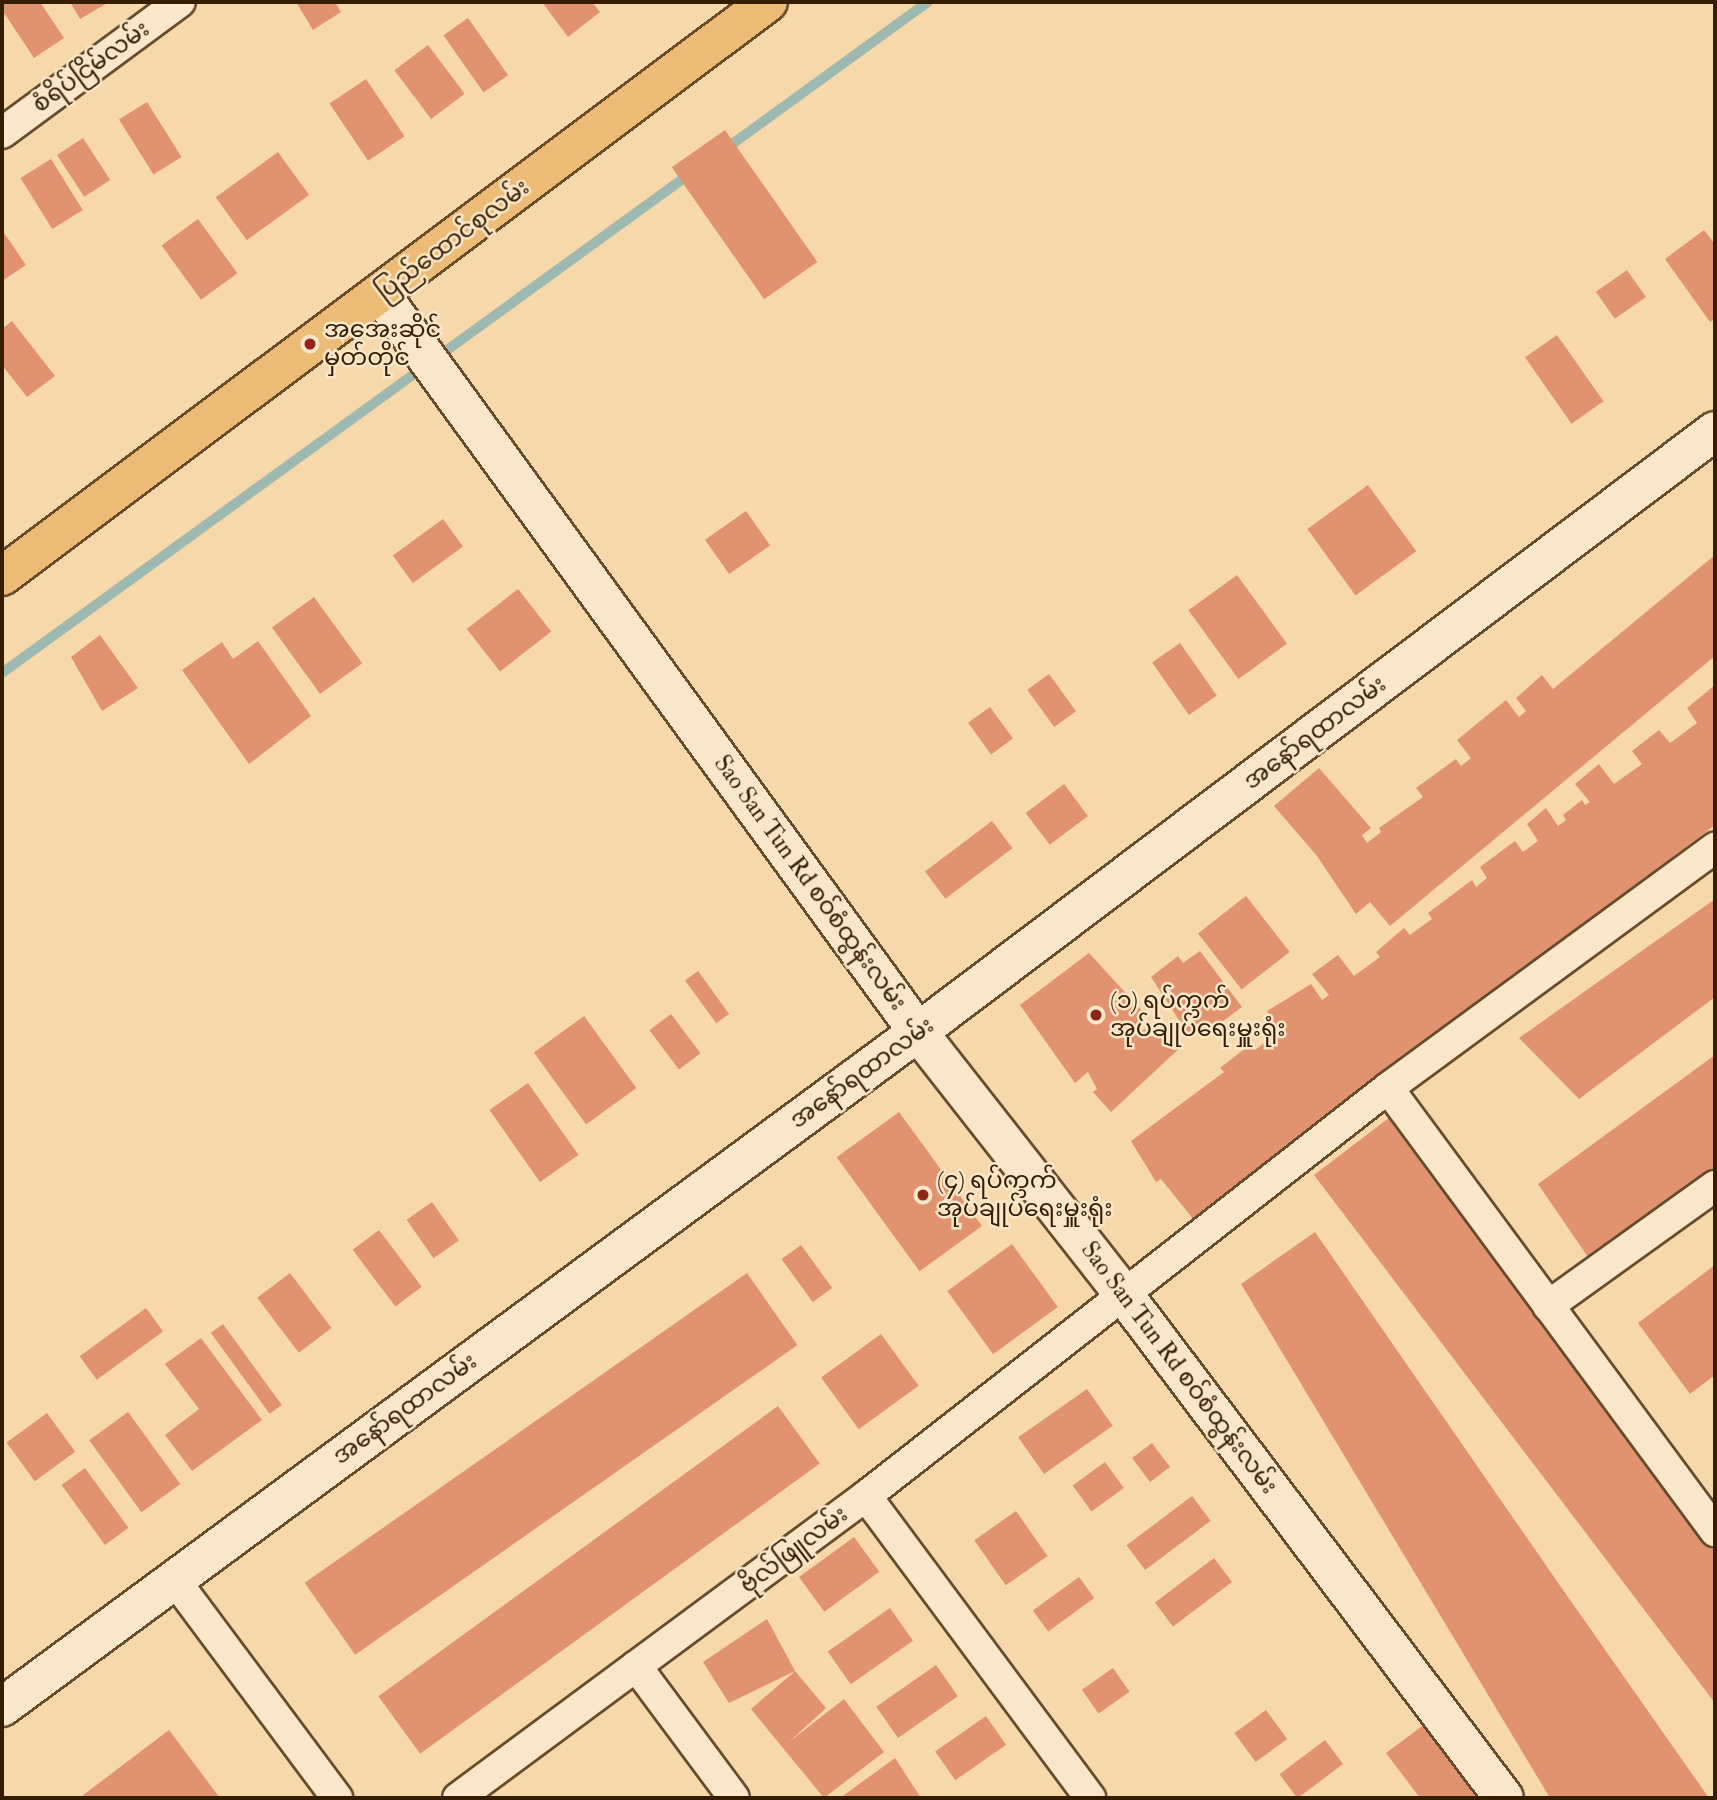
<!DOCTYPE html>
<meta charset="utf-8">
<style>
body{margin:0}
#map{position:relative;width:1717px;height:1800px;overflow:hidden;background:#f7d8ab;font-family:"IM FELL Double Pica","Noto Sans Myanmar",serif}
div>[style]{position:absolute}
.stream>*{height:10px;margin:-5px;padding:0 5px;transform-origin:5px;border-radius:5px;background:#9eb9af}
.building>*{inset:0;background:#e19370;transform-origin:0 0}
.roads{filter:drop-shadow(2px 0 #664c2b) drop-shadow(-2px 0 #664c2b) drop-shadow(0 2px #664c2b) drop-shadow(0 -2px #664c2b)}
.minor>*{height:30px;margin:-15px;padding:0 15px;transform-origin:15px;border-radius:15px;background:#fae6c8}
.tertiary>*{height:38px;margin:-19px;padding:0 19px;transform-origin:19px;border-radius:19px;background:#fae6c8}
.secondary>*{height:38px;margin:-19px;padding:0 19px;transform-origin:19px;border-radius:19px;background:#fae6c8}
.primary>*{height:38px;margin:-19px;padding:0 19px;transform-origin:19px;border-radius:19px;background:#ecbc76}
.dots>*{width:19px;height:19px;translate:-50% -50%;box-sizing:border-box;border:4px solid #fae6c8;border-radius:50%}
span{translate:-50% -50%;white-space:nowrap;text-align:center;line-height:1.15;-webkit-text-stroke:5px #fae6c8;paint-order:stroke}
.street-label{font-size:24px;color:#351d00}
.poi-label{font-size:24px;color:#351d00}
.left{translate:0 -50%;text-align:left}
.frame{position:absolute;inset:0;border:4px solid #351d00;pointer-events:none}
</style>
<div id="map">
<div class="stream">
<div style="left:724px;top:150px;width:252px;rotate:-36deg"></div>
<div style="left:2px;top:673px;width:851px;rotate:-35.97deg"></div>
</div>
<div class="building">
<div style="clip-path:polygon(4px 2px,40px 2px,64px 38px,34px 58px,2px 10px)"></div>
<div style="clip-path:polygon(70px 2px,109px 2px,80px 19px)"></div>
<div style="clip-path:polygon(296px 2px,335px 2px,341px 12px,313px 30px)"></div>
<div style="clip-path:polygon(542px 2px,592px 2px,600px 12px,568px 37px)"></div>
<div style="left:468px;top:18px;width:70px;height:30px;rotate:55deg"></div>
<div style="left:428px;top:45px;width:61px;height:42px;rotate:53deg"></div>
<div style="left:366px;top:79px;width:69px;height:44px;rotate:56deg"></div>
<div style="left:147px;top:102px;width:65px;height:33px;rotate:58deg"></div>
<div style="left:725px;top:130px;width:161px;height:65px;rotate:55deg"></div>
<div style="left:83px;top:138px;width:50px;height:31px;rotate:57deg"></div>
<div style="left:278px;top:152px;width:53px;height:77px;rotate:54deg"></div>
<div style="left:51px;top:159px;width:60px;height:36px;rotate:58deg"></div>
<div style="left:198px;top:219px;width:67px;height:45px;rotate:54deg"></div>
<div style="clip-path:polygon(2px 230px,26px 265px,2px 281px)"></div>
<div style="clip-path:polygon(1704px 230px,1715px 244px,1715px 319px,1710px 322px,1665px 259px)"></div>
<div style="left:1627px;top:270px;width:33px;height:38px;rotate:55deg"></div>
<div style="clip-path:polygon(12px 321px,55px 376px,27px 397px,2px 365px,2px 329px)"></div>
<div style="left:1557px;top:335px;width:81px;height:39px;rotate:55deg"></div>
<div style="left:1368px;top:485px;width:82px;height:75px;rotate:54deg"></div>
<div style="left:746px;top:511px;width:42px;height:50px;rotate:55deg"></div>
<div style="left:443px;top:519px;width:34px;height:62px;rotate:54deg"></div>
<div style="clip-path:polygon(1715px 555px,1715px 656px,1390px 926px,1370px 902px,1356px 914px,1317px 856px,1274px 806px,1319px 768px,1371px 828px,1362px 835px,1367px 843px,1381px 832px,1379px 828px,1423px 797px,1416px 788px,1456px 759px,1461px 766px,1471px 758px,1457px 740px,1506px 700px,1519px 717px,1526px 711px,1516px 698px,1542px 675px,1553px 689px)"></div>
<div style="left:1237px;top:575px;width:85px;height:60px;rotate:54deg"></div>
<div style="left:518px;top:589px;width:54px;height:65px;rotate:52deg"></div>
<div style="left:314px;top:597px;width:82px;height:52px;rotate:54deg"></div>
<div style="clip-path:polygon(100px 635px,138px 688px,102px 711px,71px 657px)"></div>
<div style="clip-path:polygon(258px 641px,311px 716px,249px 764px,182px 670px,222px 642px,233px 659px)"></div>
<div style="left:1180px;top:643px;width:64px;height:34px;rotate:55deg"></div>
<div style="left:1049px;top:674px;width:46px;height:27px;rotate:54deg"></div>
<div style="clip-path:polygon(1715px 685px,1715px 825px,1194px 1220px,1161px 1179px,1156px 1182px,1131px 1141px,1224px 1072px,1220px 1068px,1251px 1044px,1255px 1050px,1279px 1032px,1267px 1011px,1311px 984px,1322px 1000px,1329px 995px,1312px 974px,1338px 955px,1354px 976px,1380px 957px,1376px 952px,1404px 928px,1410px 935px,1432px 919px,1428px 913px,1472px 880px,1476px 887px,1487px 878px,1480px 867px,1515px 841px,1523px 852px,1538px 841px,1527px 824px,1546px 808px,1558px 826px,1566px 820px,1563px 815px,1582px 800px,1585px 805px,1590px 802px,1575px 784px,1599px 764px,1614px 784px,1642px 764px,1632px 751px,1659px 730px,1670px 743px,1697px 723px,1687px 708px)"></div>
<div style="left:990px;top:707px;width:39px;height:27px;rotate:54deg"></div>
<div style="left:1064px;top:784px;width:40px;height:48px;rotate:53deg"></div>
<div style="left:992px;top:821px;width:34px;height:84px;rotate:53deg"></div>
<div style="left:1246px;top:896px;width:71px;height:61px;rotate:52deg"></div>
<div style="clip-path:polygon(1715px 899px,1715px 997px,1579px 1099px,1519px 1038px)"></div>
<div style="clip-path:polygon(1200px 951px,1242px 1007px,1203px 1036px,1197px 1027px,1188px 1034px,1151px 977px,1178px 956px,1183px 963px)"></div>
<div style="clip-path:polygon(1089px 953px,1143px 1012px,1139px 1016px,1145px 1023px,1127px 1039px,1145px 1029px,1152px 1037px,1165px 1025px,1183px 1045px,1111px 1112px,1093px 1092px,1097px 1089px,1088px 1072px,1075px 1083px,1020px 1005px)"></div>
<div style="left:698px;top:971px;width:53px;height:16px;rotate:54deg"></div>
<div style="left:671px;top:1014px;width:49px;height:27px;rotate:53deg"></div>
<div style="left:584px;top:1016px;width:89px;height:62px;rotate:54deg"></div>
<div style="clip-path:polygon(1715px 1055px,1715px 1188px,1603px 1279px,1538px 1184px)"></div>
<div style="left:528px;top:1083px;width:88px;height:47px;rotate:55deg"></div>
<div style="left:899px;top:1112px;width:141px;height:77px;rotate:54deg"></div>
<div style="clip-path:polygon(1390px 1117px,1715px 1545px,1715px 1703px,1314px 1175px)"></div>
<div style="left:432px;top:1202px;width:47px;height:31px;rotate:55deg"></div>
<div style="left:379px;top:1230px;width:71px;height:33px;rotate:53deg"></div>
<div style="clip-path:polygon(1315px 1232px,1561px 1587px,1709px 1798px,1550px 1798px,1241px 1284px)"></div>
<div style="left:1012px;top:1244px;width:78px;height:80px;rotate:54deg"></div>
<div style="left:801px;top:1245px;width:53px;height:24px;rotate:54deg"></div>
<div style="clip-path:polygon(1715px 1265px,1715px 1375px,1690px 1394px,1638px 1323px)"></div>
<div style="left:290px;top:1273px;width:69px;height:41px;rotate:53deg"></div>
<div style="left:747px;top:1273px;width:88px;height:540px;rotate:55deg"></div>
<div style="left:146px;top:1308px;width:29px;height:82px;rotate:54deg"></div>
<div style="left:223px;top:1324px;width:100px;height:15px;rotate:54deg"></div>
<div style="left:881px;top:1334px;width:64px;height:74px;rotate:54deg"></div>
<div style="clip-path:polygon(201px 1338px,262px 1420px,192px 1471px,165px 1435px,199px 1409px,165px 1364px)"></div>
<div style="left:1087px;top:1389px;width:45px;height:84px;rotate:55deg"></div>
<div style="left:778px;top:1406px;width:71px;height:494px;rotate:54deg"></div>
<div style="left:128px;top:1412px;width:89px;height:48px;rotate:54deg"></div>
<div style="left:47px;top:1413px;width:48px;height:50px;rotate:54deg"></div>
<div style="left:1152px;top:1443px;width:30px;height:25px;rotate:53deg"></div>
<div style="left:1105px;top:1462px;width:32px;height:40px;rotate:54deg"></div>
<div style="left:85px;top:1468px;width:74px;height:29px;rotate:54deg"></div>
<div style="left:1192px;top:1496px;width:31px;height:82px;rotate:53deg"></div>
<div style="left:1016px;top:1511px;width:55px;height:51px;rotate:55deg"></div>
<div style="left:854px;top:1537px;width:43px;height:68px;rotate:54deg"></div>
<div style="left:1214px;top:1558px;width:30px;height:74px;rotate:53deg"></div>
<div style="left:1079px;top:1577px;width:26px;height:57px;rotate:54deg"></div>
<div style="left:890px;top:1608px;width:40px;height:76px;rotate:55deg"></div>
<div style="clip-path:polygon(767px 1619px,795px 1671px,826px 1708px,789px 1742px,844px 1699px,884px 1752px,824px 1798px,751px 1709px,795px 1671px,729px 1703px,703px 1662px)"></div>
<div style="left:936px;top:1665px;width:38px;height:73px;rotate:55deg"></div>
<div style="left:1113px;top:1668px;width:29px;height:38px;rotate:55deg"></div>
<div style="left:1266px;top:1710px;width:36px;height:39px;rotate:54deg"></div>
<div style="left:986px;top:1716px;width:35px;height:62px;rotate:55deg"></div>
<div style="clip-path:polygon(1429px 1721px,1480px 1791px,1471px 1798px,1420px 1798px,1386px 1753px)"></div>
<div style="clip-path:polygon(169px 1730px,220px 1798px,84px 1798px,82px 1796px)"></div>
<div style="left:1325px;top:1740px;width:30px;height:57px;rotate:53deg"></div>
<div style="clip-path:polygon(895px 1758px,921px 1798px,840px 1798px)"></div>
</div>
<div class="roads">
<div class="minor">
<div style="left:2px;top:133px;width:221px;rotate:-36.4deg"></div>
<div style="left:1388px;top:1088px;width:551px;rotate:53.57deg"></div>
<div style="left:1548px;top:1306px;width:206px;rotate:-35.7deg"></div>
<div style="left:866px;top:1496px;width:376px;rotate:53.4deg"></div>
<div style="left:174px;top:1579px;width:273px;rotate:53.3deg"></div>
<div style="left:636px;top:1666px;width:164px;rotate:53.4deg"></div>
<div style="left:458px;top:1798px;width:508px;rotate:-36.51deg"></div>
<div style="left:866px;top:1496px;width:663px;rotate:-38.01deg"></div>
<div style="left:1388px;top:1088px;width:406px;rotate:-36.3deg"></div>
</div>
<div class="tertiary">
<div style="left:381px;top:295px;width:912px;rotate:53.92deg"></div>
<div style="left:918px;top:1032px;width:334px;rotate:51.9deg"></div>
<div style="left:1124px;top:1295px;width:630px;rotate:52.93deg"></div>
</div>
<div class="secondary">
<div style="left:2px;top:1707px;width:1138px;rotate:-36.39deg"></div>
<div style="left:918px;top:1032px;width:998px;rotate:-37.02deg"></div>
</div>
<div class="primary">
<div style="left:2px;top:576px;width:957px;rotate:-36.85deg"></div>
</div>
</div>
<div class="dots">
<div style="left:310px;top:344px;background:#8f2418"></div>
<div style="left:1096px;top:1015px;background:#8f2418"></div>
<div style="left:923px;top:1195px;background:#8f2418"></div>
</div>
<div class="street-label">
<span style="left:91px;top:67px;rotate:-36deg">စံရိပ်ငြိမ်လမ်း</span>
<span style="left:453px;top:240px;rotate:-37deg">ပြည်ထောင်စုလမ်း</span>
<span style="left:1315px;top:733px;rotate:-37deg">အနော်ရထာလမ်း</span>
<span style="left:810px;top:883px;rotate:54deg">Sao San Tun Rd စဝ်စံထွန်းလမ်း</span>
<span style="left:862px;top:1073px;rotate:-36deg">အနော်ရထာလမ်း</span>
<span style="left:1179px;top:1368px;rotate:53deg">Sao San Tun Rd စဝ်စံထွန်းလမ်း</span>
<span style="left:405px;top:1409px;rotate:-36deg">အနော်ရထာလမ်း</span>
<span style="left:794px;top:1550px;rotate:-37deg">ဗိုလ်ဖြူလမ်း</span>
</div>
<div class="poi-label">
<span class="left" style="left:324px;top:344px">အအေးဆိုင်<br>မှတ်တိုင်</span>
<span class="left" style="left:1110px;top:1015px">(၁) ရပ်ကွက်<br>အုပ်ချုပ်ရေးမှူးရုံး</span>
<span class="left" style="left:937px;top:1195px">(၄) ရပ်ကွက်<br>အုပ်ချုပ်ရေးမှူးရုံး</span>
</div>
<div class="frame"></div>
</div>
